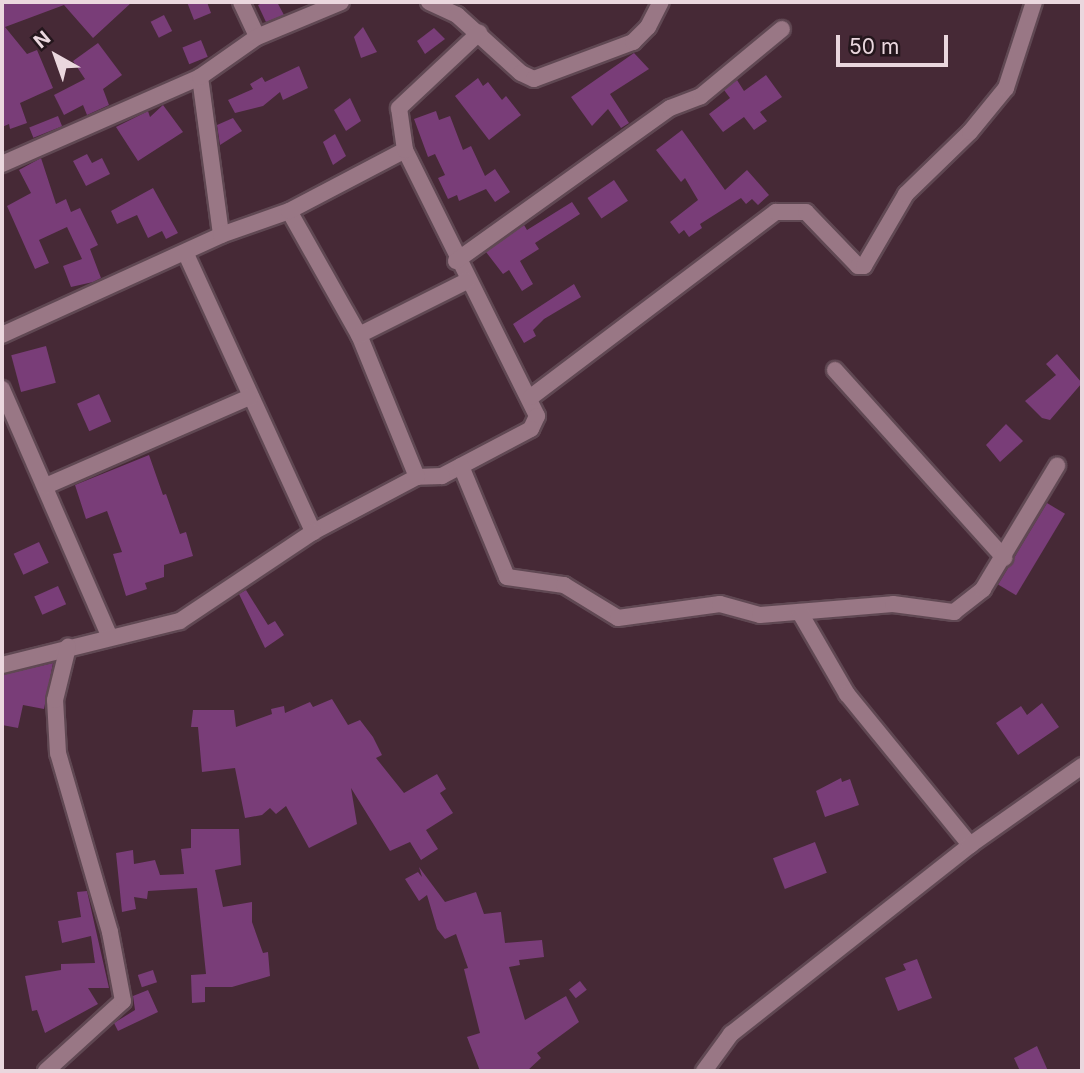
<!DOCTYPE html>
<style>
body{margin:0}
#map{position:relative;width:1084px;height:1073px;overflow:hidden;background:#462936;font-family:Inter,sans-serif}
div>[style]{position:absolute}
.building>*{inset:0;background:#793d78;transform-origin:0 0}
.roads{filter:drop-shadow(2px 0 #604853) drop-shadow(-2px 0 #604853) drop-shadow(0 2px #604853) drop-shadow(0 -2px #604853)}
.minor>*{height:16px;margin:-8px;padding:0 8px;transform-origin:8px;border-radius:8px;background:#997785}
span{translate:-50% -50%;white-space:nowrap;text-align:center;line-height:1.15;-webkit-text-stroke:7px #24161c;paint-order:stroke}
.frame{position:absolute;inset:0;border:4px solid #ead7de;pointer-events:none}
.north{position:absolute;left:21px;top:21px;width:70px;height:70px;-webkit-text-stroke:5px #24161c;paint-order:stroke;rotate:320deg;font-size:19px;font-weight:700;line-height:28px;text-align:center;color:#ead7de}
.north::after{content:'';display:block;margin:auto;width:24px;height:32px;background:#ead7de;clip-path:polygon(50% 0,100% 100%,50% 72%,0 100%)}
.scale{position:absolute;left:836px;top:35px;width:112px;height:32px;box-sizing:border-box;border:4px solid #ead7de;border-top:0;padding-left:9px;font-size:21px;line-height:24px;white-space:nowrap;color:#ead7de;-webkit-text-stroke:5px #24161c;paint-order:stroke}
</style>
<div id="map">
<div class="building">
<div style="clip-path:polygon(2px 2px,132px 2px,93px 38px,64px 5px,5px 27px,27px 54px,37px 50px,53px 88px,20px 103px,27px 123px,10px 129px,9px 124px,2px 127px)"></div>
<div style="clip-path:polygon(187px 2px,207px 2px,211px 13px,194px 20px)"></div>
<div style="clip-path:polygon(264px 2px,277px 2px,284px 15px,266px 22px,258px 5px)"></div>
<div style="left:164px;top:15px;width:18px;height:15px;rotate:63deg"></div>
<div style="clip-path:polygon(363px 27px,377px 52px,361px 58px,354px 37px)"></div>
<div style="clip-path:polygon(434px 28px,445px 39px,425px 54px,417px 41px)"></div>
<div style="left:201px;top:40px;width:18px;height:20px;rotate:68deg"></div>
<div style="clip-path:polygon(98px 43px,122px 75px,103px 89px,109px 105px,87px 115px,83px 105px,64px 115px,54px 95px,85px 79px,73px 61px)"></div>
<div style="clip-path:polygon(634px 53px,649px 69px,610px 94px,629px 123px,621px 128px,608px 109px,592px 126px,571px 97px)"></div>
<div style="clip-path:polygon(299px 66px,308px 88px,283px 100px,280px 92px,263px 106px,235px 113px,228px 100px,253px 89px,250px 84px,262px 77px,265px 82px)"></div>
<div style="clip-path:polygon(766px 75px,782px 97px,760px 112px,767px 121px,754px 130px,744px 117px,723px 132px,709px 114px,730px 98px,724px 90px,737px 80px,744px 91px)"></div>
<div style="clip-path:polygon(478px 78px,483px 86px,488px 82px,502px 100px,506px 96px,521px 115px,489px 140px,455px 96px)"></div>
<div style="clip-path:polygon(350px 98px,361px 121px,346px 131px,334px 110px)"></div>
<div style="clip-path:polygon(163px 105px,183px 132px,138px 161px,116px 127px,148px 111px,150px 117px)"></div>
<div style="clip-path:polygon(436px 111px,439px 120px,450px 116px,463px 150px,471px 146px,485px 176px,495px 169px,510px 192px,495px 202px,486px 189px,459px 201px,457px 195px,448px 199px,438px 178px,445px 175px,435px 154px,428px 157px,414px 119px)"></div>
<div style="left:58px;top:116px;width:11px;height:31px;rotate:68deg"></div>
<div style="clip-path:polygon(233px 118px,242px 131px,220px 145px,217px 125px)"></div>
<div style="clip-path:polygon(682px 130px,725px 190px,747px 170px,769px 195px,758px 205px,752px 199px,746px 204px,741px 198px,700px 224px,702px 228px,689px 237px,684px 230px,679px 234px,670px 222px,698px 200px,685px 178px,681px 182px,656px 150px)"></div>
<div style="clip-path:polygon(335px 134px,346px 156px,333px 165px,323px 142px)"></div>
<div style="clip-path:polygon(87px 154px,92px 163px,102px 158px,110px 174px,86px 186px,73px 161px)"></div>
<div style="clip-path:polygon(41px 158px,56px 204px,66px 199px,71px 212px,80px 208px,98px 245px,90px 249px,101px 278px,93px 282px,71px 287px,63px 266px,82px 259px,67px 227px,39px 240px,49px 263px,35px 269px,7px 206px,31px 193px,19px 170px)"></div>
<div style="left:614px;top:180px;width:25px;height:32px;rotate:56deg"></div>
<div style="clip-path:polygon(153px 188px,178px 233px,166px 239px,162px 231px,148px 238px,137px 215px,117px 224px,111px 211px)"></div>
<div style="clip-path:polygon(572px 202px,580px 214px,535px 243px,539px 249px,520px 261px,533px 284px,522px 291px,509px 270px,503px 274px,486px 252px,524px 225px,527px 230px)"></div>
<div style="clip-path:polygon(574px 284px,581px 297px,544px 319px,533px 330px,536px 336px,524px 343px,513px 324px)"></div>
<div style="left:46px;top:346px;width:38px;height:36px;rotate:75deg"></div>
<div style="clip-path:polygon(1057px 354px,1082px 383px,1050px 420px,1042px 418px,1025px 401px,1056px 375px,1046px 364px)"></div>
<div style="left:99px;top:394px;width:30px;height:24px;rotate:66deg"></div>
<div style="clip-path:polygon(1006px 424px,1023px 441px,1000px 462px,986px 445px)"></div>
<div style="clip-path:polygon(149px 455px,163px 495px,166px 494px,180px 534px,186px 532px,193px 556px,164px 565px,164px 577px,145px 583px,147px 589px,126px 596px,113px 554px,122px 552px,107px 511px,86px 519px,75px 485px)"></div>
<div style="left:1047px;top:503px;width:21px;height:95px;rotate:31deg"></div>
<div style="left:39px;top:542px;width:23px;height:28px;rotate:65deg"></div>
<div style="left:58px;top:586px;width:20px;height:26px;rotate:66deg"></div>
<div style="clip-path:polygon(246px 590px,268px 625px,275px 621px,284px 635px,265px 648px,239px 594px)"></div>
<div style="clip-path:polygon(53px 663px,44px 709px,23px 705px,18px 728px,2px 725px,2px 675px)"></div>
<div style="clip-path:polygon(332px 699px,348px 725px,360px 720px,373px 737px,382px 755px,376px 758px,404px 793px,437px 774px,446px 789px,440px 793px,453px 813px,426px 830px,438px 849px,421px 860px,410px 842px,390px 851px,351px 788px,357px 824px,309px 848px,286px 806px,276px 814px,270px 808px,262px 815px,245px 818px,235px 768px,202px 772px,198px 727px,191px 727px,193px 710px,234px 710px,236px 727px,272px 714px,271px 709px,284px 706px,285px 713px,310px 702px,313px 707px)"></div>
<div style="clip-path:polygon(1042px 703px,1059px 727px,1018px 755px,996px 723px,1021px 706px,1027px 715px)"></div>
<div style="clip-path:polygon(841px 778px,842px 782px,850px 779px,859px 805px,825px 817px,816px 791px)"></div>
<div style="clip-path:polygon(191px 829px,239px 829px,241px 865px,215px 870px,223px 907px,252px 902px,252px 922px,263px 953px,268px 952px,270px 976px,232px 987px,205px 987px,205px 1002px,192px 1003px,191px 975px,206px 974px,197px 888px,148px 891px,147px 899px,134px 897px,136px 909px,122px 912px,116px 853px,133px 850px,134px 864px,155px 860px,160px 875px,184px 874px,181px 849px,191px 848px)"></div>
<div style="left:815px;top:842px;width:33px;height:45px;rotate:69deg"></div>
<div style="clip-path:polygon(419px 867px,445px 902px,476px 892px,484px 914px,501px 912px,505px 943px,542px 940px,544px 957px,519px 960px,520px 965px,509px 967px,525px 1020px,566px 996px,579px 1022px,537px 1053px,541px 1058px,527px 1071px,480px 1071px,467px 1037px,480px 1033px,464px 969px,468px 968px,456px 934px,445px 939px,437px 929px,427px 895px,419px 901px,405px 879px,418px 872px,422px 877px)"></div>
<div style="clip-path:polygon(87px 891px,109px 988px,88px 988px,98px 1004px,45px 1033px,37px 1010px,32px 1011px,25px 976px,61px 970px,61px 964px,95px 963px,91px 936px,62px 943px,58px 921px,81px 917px,77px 892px)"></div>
<div style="clip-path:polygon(917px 959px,932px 998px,898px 1011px,885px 978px,906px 970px,903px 964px)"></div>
<div style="left:153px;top:970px;width:13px;height:16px;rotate:72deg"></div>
<div style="left:580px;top:981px;width:11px;height:14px;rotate:52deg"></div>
<div style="clip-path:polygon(148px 990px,158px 1012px,118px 1031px,114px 1023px,135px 1010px,133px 996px)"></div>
<div style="clip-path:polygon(1037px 1046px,1048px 1071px,1020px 1071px,1014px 1058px)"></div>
</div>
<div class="roads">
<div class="minor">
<div style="left:241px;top:2px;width:38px;rotate:65deg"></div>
<div style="left:429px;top:2px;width:31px;rotate:25deg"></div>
<div style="left:457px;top:15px;width:86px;rotate:42.2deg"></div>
<div style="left:521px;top:73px;width:14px;rotate:25deg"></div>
<div style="left:534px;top:79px;width:106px;rotate:-20.5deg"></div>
<div style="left:633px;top:42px;width:21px;rotate:-45deg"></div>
<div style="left:648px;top:27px;width:28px;rotate:-63deg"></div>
<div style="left:200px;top:77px;width:159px;rotate:82.4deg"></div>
<div style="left:405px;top:150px;width:297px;rotate:63.6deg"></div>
<div style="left:537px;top:416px;width:14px;rotate:115deg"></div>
<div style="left:531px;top:429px;width:101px;rotate:152.2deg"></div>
<div style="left:442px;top:476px;width:25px;rotate:178deg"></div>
<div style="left:2px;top:164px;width:216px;rotate:-23.7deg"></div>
<div style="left:200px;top:77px;width:70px;rotate:-35.1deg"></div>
<div style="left:257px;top:37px;width:91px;rotate:-22.6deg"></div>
<div style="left:186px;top:254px;width:306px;rotate:65.4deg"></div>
<div style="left:313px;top:532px;width:118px;rotate:-27.9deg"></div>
<div style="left:417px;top:477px;width:153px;rotate:-112.2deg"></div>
<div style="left:359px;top:335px;width:142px;rotate:-119.4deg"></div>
<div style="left:456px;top:261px;width:263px;rotate:-35.6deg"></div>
<div style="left:670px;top:108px;width:33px;rotate:-21deg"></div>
<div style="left:701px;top:96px;width:105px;rotate:-39.6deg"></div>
<div style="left:2px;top:335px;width:241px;rotate:-24.5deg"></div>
<div style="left:221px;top:235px;width:72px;rotate:-19.4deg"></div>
<div style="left:289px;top:211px;width:131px;rotate:-27.7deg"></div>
<div style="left:405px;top:150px;width:42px;rotate:-98.1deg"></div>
<div style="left:399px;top:108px;width:110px;rotate:-43.2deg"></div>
<div style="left:359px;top:335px;width:121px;rotate:-26.6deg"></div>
<div style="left:835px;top:370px;width:253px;rotate:48deg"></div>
<div style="left:2px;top:389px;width:270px;rotate:66.5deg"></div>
<div style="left:531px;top:397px;width:307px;rotate:-37.1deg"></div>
<div style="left:776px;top:212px;width:30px"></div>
<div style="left:806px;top:212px;width:75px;rotate:46.1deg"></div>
<div style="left:858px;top:266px;width:6px"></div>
<div style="left:864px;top:266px;width:83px;rotate:-59.7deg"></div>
<div style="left:906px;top:194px;width:89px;rotate:-44.1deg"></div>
<div style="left:970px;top:132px;width:57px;rotate:-50.7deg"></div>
<div style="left:1006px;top:88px;width:90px;rotate:-72deg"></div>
<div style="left:461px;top:466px;width:120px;rotate:67.5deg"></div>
<div style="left:507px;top:577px;width:58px;rotate:8deg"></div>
<div style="left:564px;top:585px;width:63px;rotate:31.4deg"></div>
<div style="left:618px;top:618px;width:103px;rotate:-7.8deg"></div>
<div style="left:720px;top:604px;width:41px;rotate:15.4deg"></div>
<div style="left:760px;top:615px;width:133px;rotate:-4.7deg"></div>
<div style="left:893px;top:604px;width:62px;rotate:7.5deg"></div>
<div style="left:954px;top:612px;width:37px;rotate:-38deg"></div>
<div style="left:983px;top:589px;width:144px;rotate:-59deg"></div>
<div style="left:46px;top:486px;width:223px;rotate:-23.6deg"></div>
<div style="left:800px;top:613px;width:94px;rotate:59.9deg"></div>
<div style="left:847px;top:694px;width:195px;rotate:50.8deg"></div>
<div style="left:2px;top:665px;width:183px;rotate:-13.9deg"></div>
<div style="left:180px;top:621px;width:160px;rotate:-33.8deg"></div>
<div style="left:46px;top:1071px;width:104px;rotate:-42.3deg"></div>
<div style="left:123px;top:1001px;width:70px;rotate:-100.7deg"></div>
<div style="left:110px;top:932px;width:186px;rotate:-106.2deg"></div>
<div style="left:58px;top:753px;width:53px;rotate:-93.2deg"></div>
<div style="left:55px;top:700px;width:55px;rotate:-76.2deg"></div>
<div style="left:704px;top:1071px;width:46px;rotate:-53.9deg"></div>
<div style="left:731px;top:1034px;width:305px;rotate:-38.3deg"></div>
<div style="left:970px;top:845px;width:137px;rotate:-35.2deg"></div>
</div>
</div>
<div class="frame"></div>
<div class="north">N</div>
<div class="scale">50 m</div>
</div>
